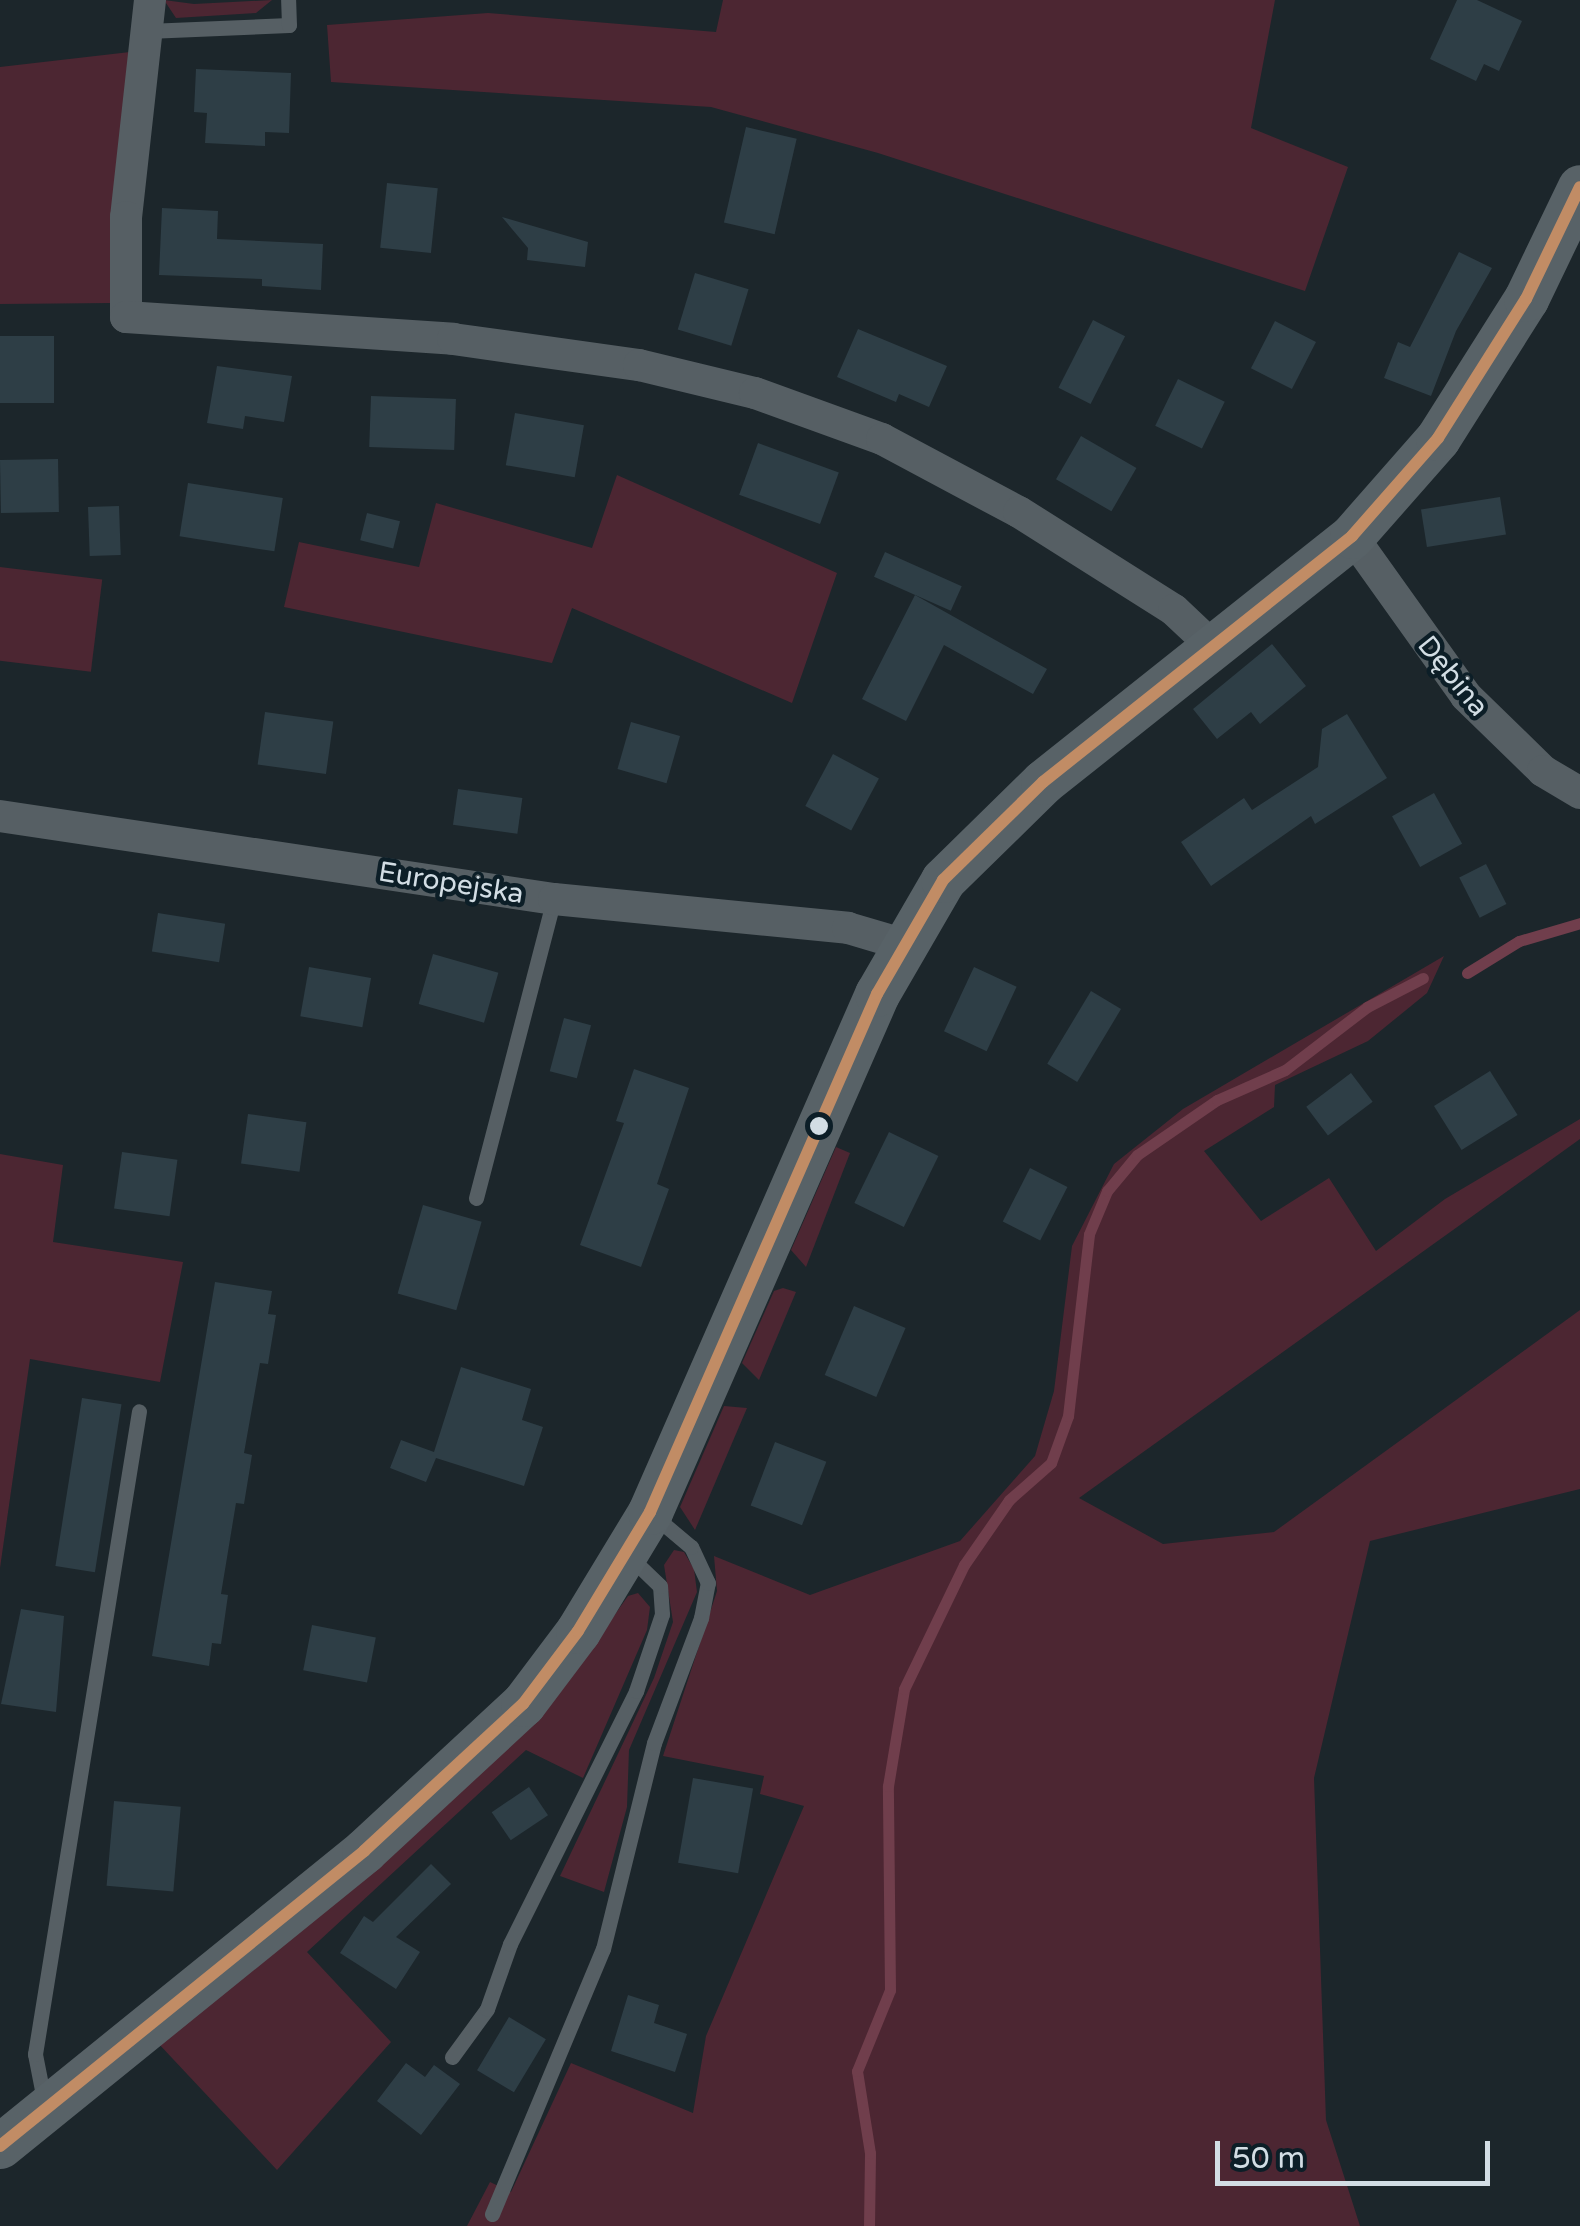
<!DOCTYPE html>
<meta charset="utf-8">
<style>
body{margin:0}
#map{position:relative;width:1580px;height:2226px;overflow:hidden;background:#1c262b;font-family:"Varela Round",sans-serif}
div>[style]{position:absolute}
.green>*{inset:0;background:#4c2632;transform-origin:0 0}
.stream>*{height:11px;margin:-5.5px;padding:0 5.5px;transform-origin:5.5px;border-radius:5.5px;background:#703e4c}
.building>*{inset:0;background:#2e3e46;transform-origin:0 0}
.lane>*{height:15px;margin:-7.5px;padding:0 7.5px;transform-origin:7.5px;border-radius:7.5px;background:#565f64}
.street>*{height:32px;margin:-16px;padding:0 16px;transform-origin:16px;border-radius:16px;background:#565f64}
.secondary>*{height:45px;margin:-22.5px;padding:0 22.5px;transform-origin:22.5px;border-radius:22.5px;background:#586267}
.bus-1>*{height:12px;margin:-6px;padding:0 6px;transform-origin:6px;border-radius:6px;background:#c18c65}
.dots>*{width:28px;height:28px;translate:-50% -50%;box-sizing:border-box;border:5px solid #0c1e27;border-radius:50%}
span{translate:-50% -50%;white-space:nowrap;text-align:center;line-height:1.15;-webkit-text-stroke:9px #0c1e27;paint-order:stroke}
.street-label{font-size:28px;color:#d2dde4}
.scale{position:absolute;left:1215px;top:2141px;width:275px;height:45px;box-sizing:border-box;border:5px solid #d2dde4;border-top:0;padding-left:12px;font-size:30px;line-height:35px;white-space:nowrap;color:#d2dde4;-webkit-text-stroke:8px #0c1e27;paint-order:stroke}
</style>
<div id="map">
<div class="green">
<div style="clip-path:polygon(164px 0,194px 4px,272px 0,256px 13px,176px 18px)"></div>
<div style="clip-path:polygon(723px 0,1275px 0,1251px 128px,1348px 167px,1305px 291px,878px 153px,711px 107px,331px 82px,327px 25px,488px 13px,716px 32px)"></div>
<div style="clip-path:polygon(130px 52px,113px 303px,0 304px,0 67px)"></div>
<div style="clip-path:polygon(617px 475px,837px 573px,792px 703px,572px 608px,552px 663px,284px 607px,299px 542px,419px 567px,436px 503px,592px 548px)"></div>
<div style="left:0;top:567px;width:103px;height:93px;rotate:7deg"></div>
<div style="clip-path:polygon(1444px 956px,1427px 993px,1368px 1041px,1275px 1085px,1274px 1107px,1204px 1151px,1261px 1221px,1329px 1178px,1376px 1251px,1445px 1199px,1580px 1119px,1580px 1139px,1079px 1498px,1163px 1544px,1274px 1532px,1580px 1310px,1580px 1489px,1370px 1541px,1314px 1778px,1326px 2120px,1360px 2226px,467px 2226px,490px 2182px,511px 2192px,571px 2063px,693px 2113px,706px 2036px,804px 1806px,760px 1794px,764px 1776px,663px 1756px,717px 1591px,714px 1556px,810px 1595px,960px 1541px,1035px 1456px,1054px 1391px,1072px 1246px,1114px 1164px,1183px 1109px)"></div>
<div style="clip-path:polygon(836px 1147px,850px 1153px,806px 1267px,791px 1250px)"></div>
<div style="clip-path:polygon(0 1154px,63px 1165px,53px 1242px,183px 1262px,160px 1382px,30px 1359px,0 1568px)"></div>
<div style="clip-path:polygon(783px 1288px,796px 1292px,759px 1380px,742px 1363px,774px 1291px)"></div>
<div style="clip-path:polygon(724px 1406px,747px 1408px,695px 1530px,680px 1507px)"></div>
<div style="clip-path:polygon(674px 1550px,684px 1552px,694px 1569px,697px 1592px,629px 1750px,627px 1807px,604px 1892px,560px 1876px,654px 1678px,673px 1622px,664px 1565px)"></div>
<div style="clip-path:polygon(638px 1593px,650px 1607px,647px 1630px,583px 1778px,526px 1750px,307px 1952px,391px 2042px,277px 2170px,157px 2042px,496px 1758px,555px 1699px,628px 1596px)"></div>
</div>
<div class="stream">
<div style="left:1467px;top:973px;width:61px;rotate:-31.6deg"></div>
<div style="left:1519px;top:941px;width:64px;rotate:-16.4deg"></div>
<div style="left:869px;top:2226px;width:73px;rotate:-89.2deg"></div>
<div style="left:870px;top:2153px;width:83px;rotate:-99deg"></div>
<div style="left:857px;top:2071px;width:87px;rotate:-67.8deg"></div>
<div style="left:890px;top:1990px;width:204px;rotate:-90.6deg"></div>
<div style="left:888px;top:1786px;width:98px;rotate:-80.6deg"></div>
<div style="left:904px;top:1689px;width:138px;rotate:-64.2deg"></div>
<div style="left:964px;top:1565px;width:79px;rotate:-55.3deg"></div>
<div style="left:1009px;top:1500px;width:56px;rotate:-41.4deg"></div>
<div style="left:1051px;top:1463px;width:50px;rotate:-70.1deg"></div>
<div style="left:1068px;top:1416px;width:183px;rotate:-83.4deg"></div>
<div style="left:1089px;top:1234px;width:47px;rotate:-67.3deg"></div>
<div style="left:1107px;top:1191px;width:47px;rotate:-50.2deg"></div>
<div style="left:1137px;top:1155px;width:97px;rotate:-34.5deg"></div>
<div style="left:1217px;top:1100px;width:74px;rotate:-23.8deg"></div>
<div style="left:1285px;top:1070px;width:103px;rotate:-37.5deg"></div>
<div style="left:1367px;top:1007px;width:63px;rotate:-27.4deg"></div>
</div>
<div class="building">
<div style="clip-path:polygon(1457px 0,1477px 0,1522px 21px,1499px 71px,1484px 64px,1476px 81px,1430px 59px)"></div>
<div style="clip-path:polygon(196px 69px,291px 73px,289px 133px,265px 132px,265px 146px,205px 143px,207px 113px,194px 112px)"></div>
<div style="left:746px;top:127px;width:52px;height:98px;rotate:13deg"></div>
<div style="left:387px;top:183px;width:51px;height:65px;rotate:6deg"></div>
<div style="clip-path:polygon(162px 208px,218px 211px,217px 239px,323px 244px,321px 290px,262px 286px,262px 279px,159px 275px)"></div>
<div style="clip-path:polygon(502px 217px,588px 242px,585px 267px,527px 260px,528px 248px)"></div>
<div style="clip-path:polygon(1459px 252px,1492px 268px,1456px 331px,1431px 396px,1384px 378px,1398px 342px,1410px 347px)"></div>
<div style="left:695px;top:273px;width:56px;height:59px;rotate:17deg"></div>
<div style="left:1093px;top:320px;width:36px;height:76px;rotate:27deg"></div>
<div style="left:1275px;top:321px;width:46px;height:53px;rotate:27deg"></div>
<div style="clip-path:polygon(858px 329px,947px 366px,929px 407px,899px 394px,896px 402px,837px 377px)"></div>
<div style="left:0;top:336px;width:54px;height:67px"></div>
<div style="clip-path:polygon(217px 366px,292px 376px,284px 422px,245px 416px,243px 429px,207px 423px)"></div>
<div style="left:1178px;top:379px;width:52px;height:52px;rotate:26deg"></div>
<div style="left:371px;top:396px;width:85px;height:51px;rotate:2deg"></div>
<div style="left:515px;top:413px;width:70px;height:53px;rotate:10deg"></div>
<div style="left:1081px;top:436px;width:64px;height:50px;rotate:30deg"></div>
<div style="left:758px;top:443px;width:86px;height:55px;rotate:20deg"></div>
<div style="left:58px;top:459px;width:53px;height:58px;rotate:89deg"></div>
<div style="left:188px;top:483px;width:96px;height:54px;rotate:9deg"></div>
<div style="left:1500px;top:497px;width:38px;height:80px;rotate:81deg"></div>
<div style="left:119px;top:506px;width:49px;height:31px;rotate:88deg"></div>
<div style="left:367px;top:513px;width:34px;height:28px;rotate:14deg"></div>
<div style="left:885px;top:552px;width:84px;height:27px;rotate:24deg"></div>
<div style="clip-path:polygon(915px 595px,1047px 669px,1033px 694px,944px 645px,906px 721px,862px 699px)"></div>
<div style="clip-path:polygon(1272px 644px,1306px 686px,1260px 724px,1251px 712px,1217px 739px,1193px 709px)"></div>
<div style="left:265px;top:712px;width:69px;height:53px;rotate:8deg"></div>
<div style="clip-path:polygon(1347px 714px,1387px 778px,1315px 824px,1311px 816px,1211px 886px,1181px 842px,1244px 798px,1252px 810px,1318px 767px,1322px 729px)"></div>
<div style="left:631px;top:722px;width:51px;height:49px;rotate:16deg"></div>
<div style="left:833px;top:754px;width:52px;height:59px;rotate:28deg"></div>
<div style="left:458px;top:789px;width:65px;height:36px;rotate:8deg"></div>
<div style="left:1434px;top:793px;width:58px;height:48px;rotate:61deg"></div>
<div style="left:1486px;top:864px;width:45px;height:30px;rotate:63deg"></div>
<div style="left:158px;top:913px;width:68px;height:39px;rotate:9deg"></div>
<div style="left:433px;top:954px;width:68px;height:52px;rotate:16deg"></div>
<div style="left:309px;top:967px;width:63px;height:50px;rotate:10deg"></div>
<div style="left:974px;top:967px;width:47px;height:71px;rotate:25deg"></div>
<div style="left:1091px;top:991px;width:35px;height:85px;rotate:31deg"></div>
<div style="left:564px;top:1018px;width:28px;height:55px;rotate:15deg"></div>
<div style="clip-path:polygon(634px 1069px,689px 1088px,657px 1184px,669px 1189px,641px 1267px,580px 1245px,624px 1123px,616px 1121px)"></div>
<div style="left:1490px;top:1071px;width:52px;height:66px;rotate:58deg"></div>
<div style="left:1351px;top:1073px;width:36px;height:56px;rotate:53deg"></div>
<div style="left:248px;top:1114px;width:59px;height:50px;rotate:8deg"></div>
<div style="left:889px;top:1132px;width:55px;height:79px;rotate:26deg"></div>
<div style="left:122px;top:1152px;width:56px;height:57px;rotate:8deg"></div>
<div style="left:1030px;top:1168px;width:42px;height:60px;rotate:27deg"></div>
<div style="left:423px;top:1205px;width:61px;height:92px;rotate:16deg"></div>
<div style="clip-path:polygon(215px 1282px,272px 1291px,268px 1314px,276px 1315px,268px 1364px,260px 1363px,244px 1453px,252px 1455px,244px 1504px,236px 1503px,221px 1594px,228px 1595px,221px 1644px,212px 1643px,209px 1666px,152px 1656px)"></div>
<div style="left:854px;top:1306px;width:56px;height:75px;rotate:23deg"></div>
<div style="clip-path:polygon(461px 1367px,531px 1389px,522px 1420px,543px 1427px,524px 1486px,436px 1458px,426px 1482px,390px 1468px,401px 1440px,434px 1452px)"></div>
<div style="left:82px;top:1398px;width:40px;height:170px;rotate:9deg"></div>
<div style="left:775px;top:1442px;width:55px;height:68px;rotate:21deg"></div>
<div style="clip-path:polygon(21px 1609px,64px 1616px,56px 1712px,1px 1704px)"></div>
<div style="left:312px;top:1625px;width:65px;height:46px;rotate:11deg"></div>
<div style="left:693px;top:1778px;width:61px;height:86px;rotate:10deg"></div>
<div style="left:529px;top:1787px;width:34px;height:45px;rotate:56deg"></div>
<div style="left:114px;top:1801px;width:67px;height:85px;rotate:5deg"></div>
<div style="clip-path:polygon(431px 1864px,451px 1884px,396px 1937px,420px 1952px,396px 1989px,340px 1953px,364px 1916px,373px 1922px)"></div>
<div style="clip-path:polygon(628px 1995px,659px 2005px,654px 2023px,687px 2034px,675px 2072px,611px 2051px)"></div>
<div style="left:509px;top:2017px;width:43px;height:62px;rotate:31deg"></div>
<div style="clip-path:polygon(406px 2063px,425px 2077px,434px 2065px,460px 2084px,421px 2135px,377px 2101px)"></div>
</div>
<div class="lane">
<div style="left:147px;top:31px;width:142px;rotate:-2.4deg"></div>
<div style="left:289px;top:25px;width:25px;rotate:-92deg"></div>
<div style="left:476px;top:1198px;width:309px;rotate:-75.4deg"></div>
<div style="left:452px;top:2057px;width:59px;rotate:-53.9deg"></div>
<div style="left:487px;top:2009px;width:69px;rotate:-70.5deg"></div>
<div style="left:510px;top:1944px;width:283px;rotate:-63.5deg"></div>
<div style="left:636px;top:1691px;width:81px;rotate:-71.3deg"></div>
<div style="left:662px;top:1614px;width:28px;rotate:-94deg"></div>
<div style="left:660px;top:1586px;width:42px;rotate:-136deg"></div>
<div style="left:44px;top:2100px;width:47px;rotate:-101.1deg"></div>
<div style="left:35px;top:2054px;width:651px;rotate:-80.81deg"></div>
<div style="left:492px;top:2214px;width:287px;rotate:-67.3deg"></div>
<div style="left:603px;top:1949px;width:212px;rotate:-76.1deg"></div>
<div style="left:654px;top:1743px;width:134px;rotate:-69.4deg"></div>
<div style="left:701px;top:1618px;width:36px;rotate:-79deg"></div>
<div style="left:708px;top:1583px;width:40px;rotate:-115deg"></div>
<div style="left:691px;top:1547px;width:50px;rotate:-139.9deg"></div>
</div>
<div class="street">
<div style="left:150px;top:0;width:218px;rotate:96.3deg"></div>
<div style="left:126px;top:217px;width:100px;rotate:90deg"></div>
<div style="left:126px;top:317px;width:328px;rotate:3.8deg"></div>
<div style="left:453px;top:339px;width:188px;rotate:8deg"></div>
<div style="left:639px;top:365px;width:119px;rotate:13.6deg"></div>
<div style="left:755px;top:393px;width:135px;rotate:19.9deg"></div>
<div style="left:882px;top:439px;width:155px;rotate:28.1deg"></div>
<div style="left:1019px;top:512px;width:183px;rotate:32.3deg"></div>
<div style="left:1174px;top:610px;width:48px;rotate:43.3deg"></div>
<div style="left:1352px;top:536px;width:196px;rotate:54.5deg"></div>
<div style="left:1466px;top:696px;width:107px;rotate:44.2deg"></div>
<div style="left:1543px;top:771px;width:43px;rotate:30.7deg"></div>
<div style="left:0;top:816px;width:560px;rotate:8.52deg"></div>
<div style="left:554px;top:899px;width:295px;rotate:5.6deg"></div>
<div style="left:848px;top:928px;width:56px;rotate:16.5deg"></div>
</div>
<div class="secondary">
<div style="left:0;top:2146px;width:469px;rotate:-39deg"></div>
<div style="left:364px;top:1851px;width:217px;rotate:-42.8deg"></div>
<div style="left:523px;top:1704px;width:91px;rotate:-53deg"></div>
<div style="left:578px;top:1631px;width:139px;rotate:-58.8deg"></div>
<div style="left:650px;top:1512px;width:566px;rotate:-66.34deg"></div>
<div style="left:877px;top:994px;width:132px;rotate:-59.9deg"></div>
<div style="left:943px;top:880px;width:140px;rotate:-44.4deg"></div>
<div style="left:1043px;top:782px;width:395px;rotate:-38.5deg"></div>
<div style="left:1352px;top:536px;width:130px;rotate:-48.7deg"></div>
<div style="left:1438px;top:438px;width:165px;rotate:-57.7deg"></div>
<div style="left:1526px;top:299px;width:124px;rotate:-64.3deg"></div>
</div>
<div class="bus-1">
<div style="left:0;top:2146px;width:469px;rotate:-39deg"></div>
<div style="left:364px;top:1851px;width:217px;rotate:-42.8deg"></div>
<div style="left:523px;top:1704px;width:91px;rotate:-53deg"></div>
<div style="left:578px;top:1631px;width:139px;rotate:-58.8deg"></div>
<div style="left:650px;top:1512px;width:566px;rotate:-66.34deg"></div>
<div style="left:877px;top:994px;width:132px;rotate:-59.9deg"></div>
<div style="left:943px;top:880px;width:140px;rotate:-44.4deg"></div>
<div style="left:1043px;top:782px;width:395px;rotate:-38.5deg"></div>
<div style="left:1352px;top:536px;width:130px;rotate:-48.7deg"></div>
<div style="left:1438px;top:438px;width:165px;rotate:-57.7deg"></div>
<div style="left:1526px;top:299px;width:124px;rotate:-64.3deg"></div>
</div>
<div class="dots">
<div style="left:819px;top:1126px;background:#d2dde4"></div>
</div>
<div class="street-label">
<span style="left:1453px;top:676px;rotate:51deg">Dębina</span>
<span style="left:451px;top:883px;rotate:9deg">Europejska</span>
</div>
<div class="scale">50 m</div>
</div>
